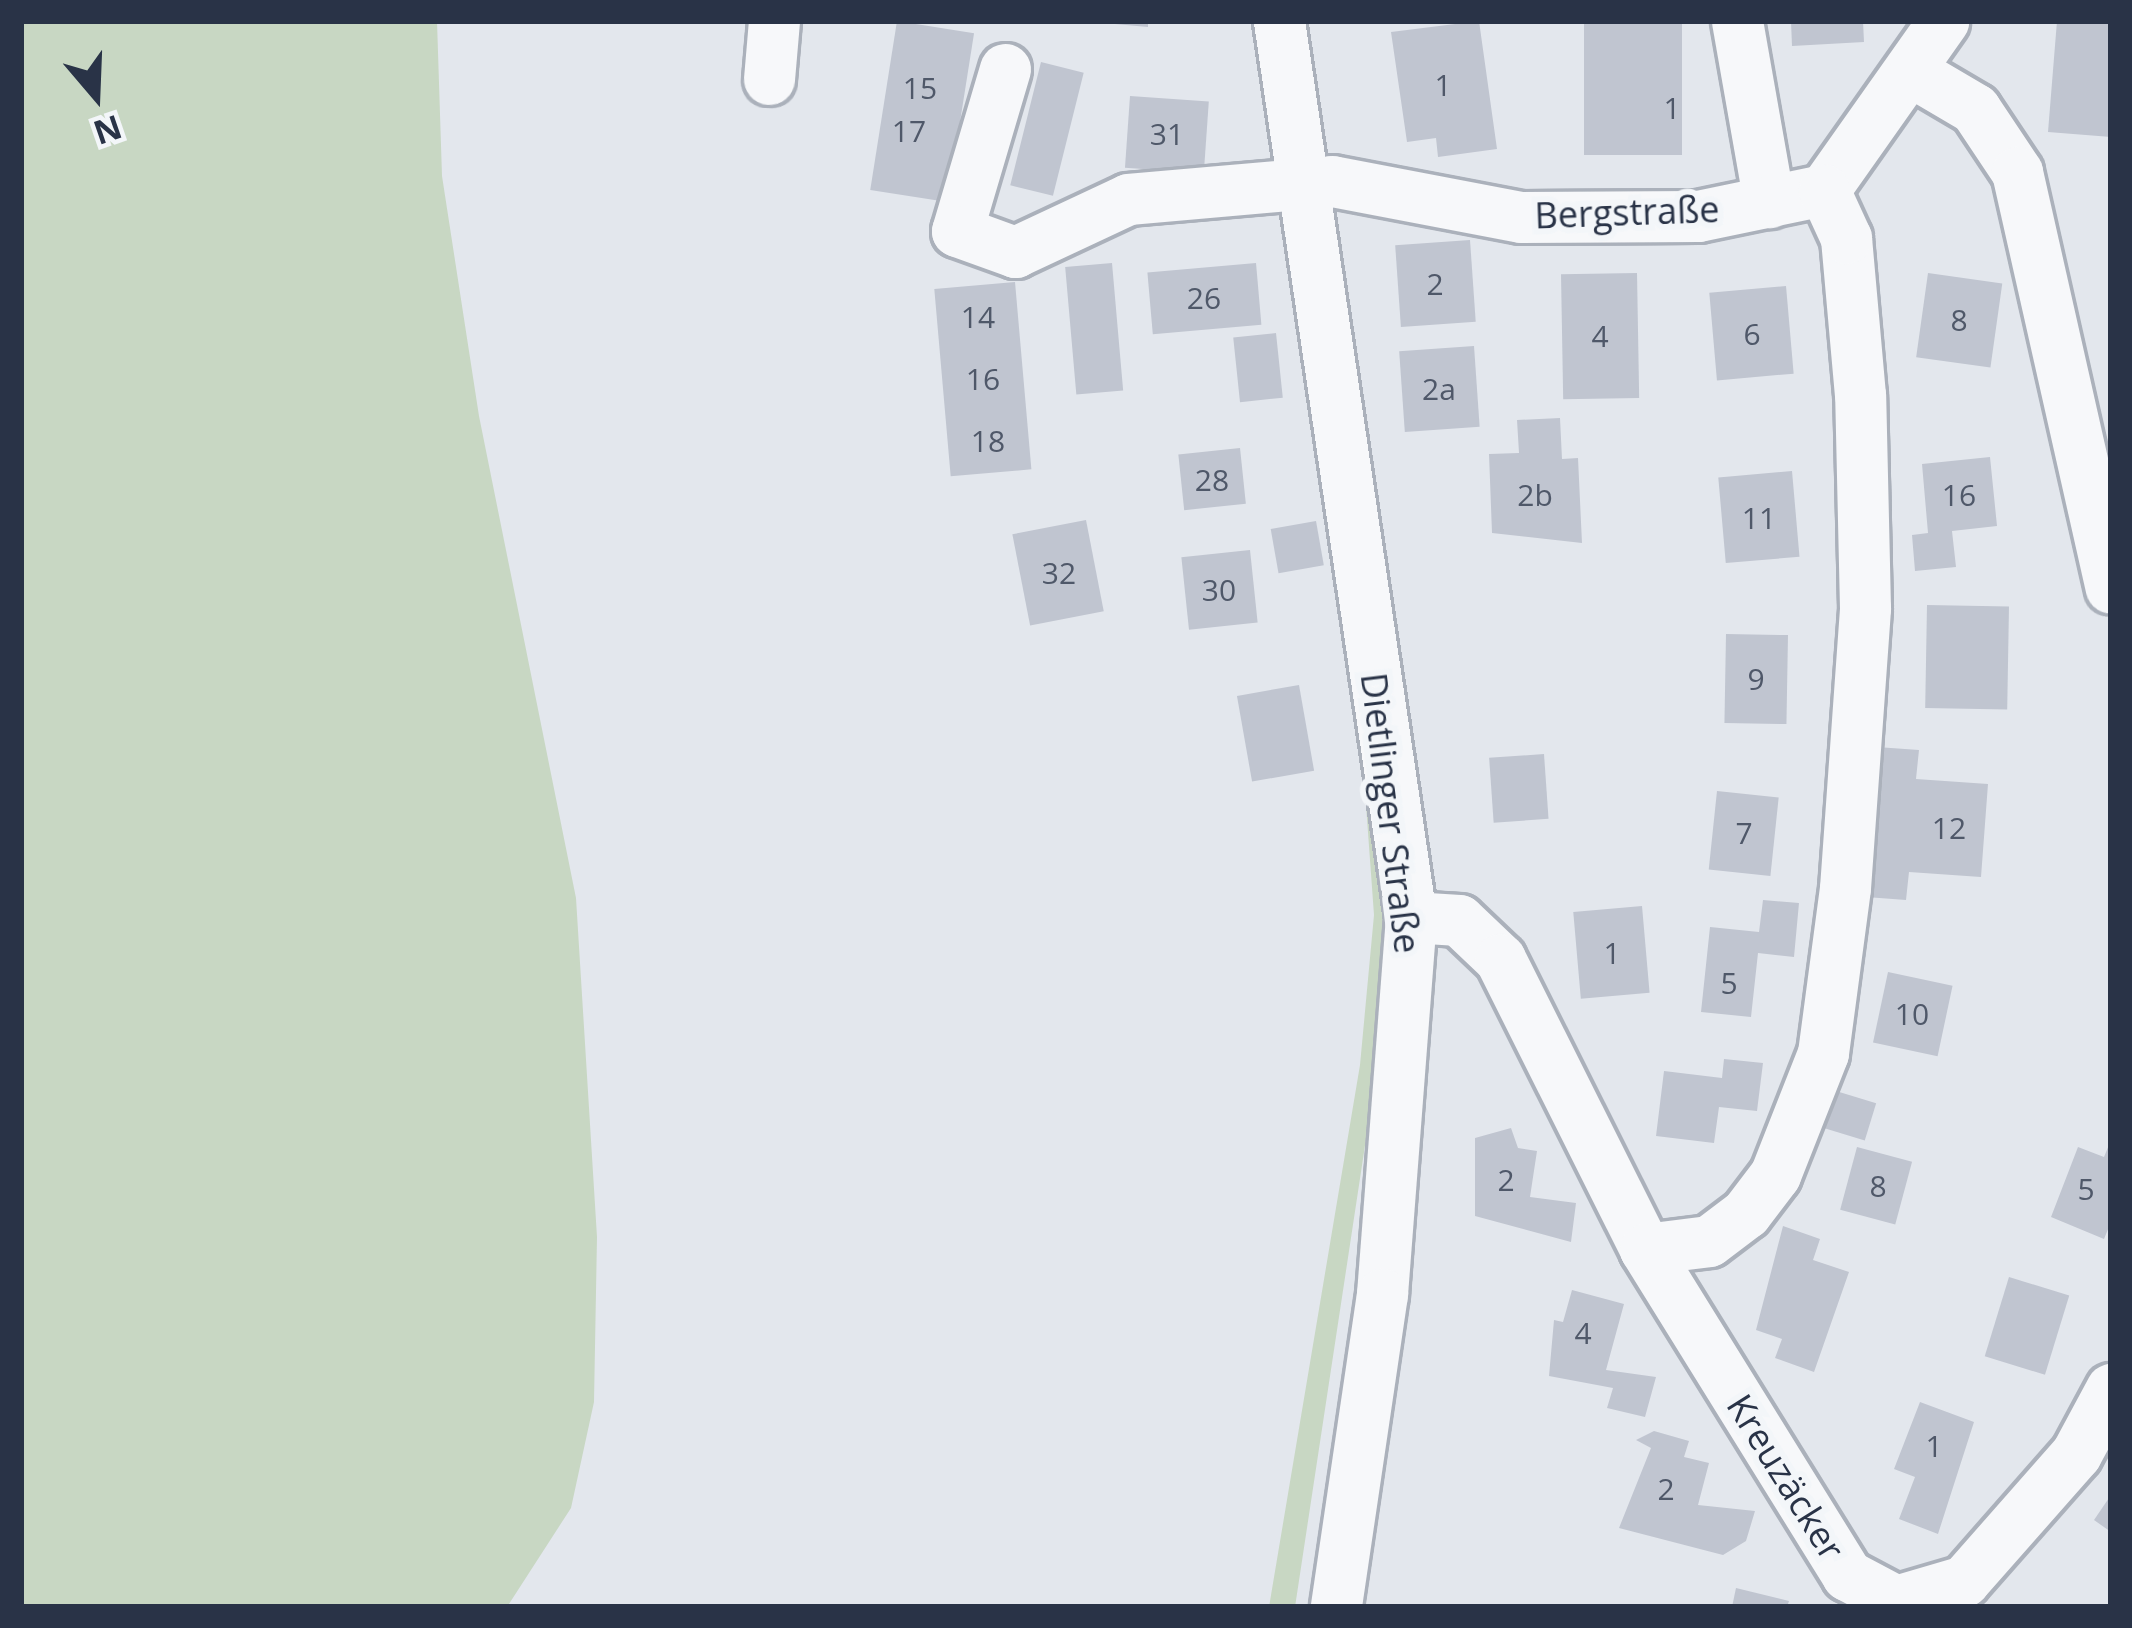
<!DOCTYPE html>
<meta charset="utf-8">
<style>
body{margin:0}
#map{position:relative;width:2132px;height:1628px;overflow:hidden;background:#e3e7ed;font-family:"Open Sans",sans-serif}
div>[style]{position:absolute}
.green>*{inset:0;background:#c8d7c3}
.building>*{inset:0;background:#c0c5d0;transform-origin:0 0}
.roads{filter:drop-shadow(3px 0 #abb1bb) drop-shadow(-3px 0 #abb1bb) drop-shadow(0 3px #abb1bb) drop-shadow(0 -3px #abb1bb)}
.minor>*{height:51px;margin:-25.5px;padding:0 25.5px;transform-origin:25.5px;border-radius:25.5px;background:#f7f8fa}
span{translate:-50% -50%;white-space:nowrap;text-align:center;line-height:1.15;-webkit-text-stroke:12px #f3f6f9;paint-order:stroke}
.number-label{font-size:30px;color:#4f5869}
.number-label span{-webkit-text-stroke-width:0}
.street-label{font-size:36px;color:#293347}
.frame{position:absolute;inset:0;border:24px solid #293347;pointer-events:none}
.north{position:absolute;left:36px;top:36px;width:120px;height:120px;-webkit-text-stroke:9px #f3f6f9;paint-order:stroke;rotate:161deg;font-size:33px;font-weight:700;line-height:48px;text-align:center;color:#293347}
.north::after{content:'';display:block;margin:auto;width:42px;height:54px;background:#293347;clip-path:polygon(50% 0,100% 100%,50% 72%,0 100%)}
</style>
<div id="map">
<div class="green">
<div style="clip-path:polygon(21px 21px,437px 21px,442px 176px,479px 416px,576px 898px,597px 1237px,594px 1402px,571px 1508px,507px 1607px,21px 1607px)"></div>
<div style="clip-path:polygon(1366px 805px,1381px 806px,1390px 904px,1376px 1073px,1295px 1607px,1269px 1607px,1360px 1065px,1374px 915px)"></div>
</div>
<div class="building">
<div style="left:897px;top:21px;width:78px;height:171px;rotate:9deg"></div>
<div style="clip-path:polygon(1082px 21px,1148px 21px,1148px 27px)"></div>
<div style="clip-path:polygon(1479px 21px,1497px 149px,1438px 157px,1436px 138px,1407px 142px,1391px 32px)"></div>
<div style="left:1584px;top:21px;width:98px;height:134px"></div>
<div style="clip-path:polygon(1791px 21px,1863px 21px,1864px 42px,1792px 46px)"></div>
<div style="clip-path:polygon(2057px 21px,2111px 22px,2111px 137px,2048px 132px)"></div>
<div style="left:1041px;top:62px;width:44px;height:127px;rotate:14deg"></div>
<div style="left:1130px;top:96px;width:79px;height:72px;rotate:4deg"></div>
<div style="left:1470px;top:240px;width:82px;height:75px;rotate:86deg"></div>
<div style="left:1112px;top:263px;width:128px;height:47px;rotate:85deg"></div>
<div style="left:1256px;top:263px;width:62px;height:109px;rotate:85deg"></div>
<div style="left:1637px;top:273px;width:125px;height:76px;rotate:89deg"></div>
<div style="left:1928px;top:273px;width:75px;height:85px;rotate:8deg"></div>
<div style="left:1015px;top:282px;width:188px;height:81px;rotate:85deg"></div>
<div style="left:1786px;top:286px;width:88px;height:77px;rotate:85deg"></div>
<div style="left:1276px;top:333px;width:65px;height:43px;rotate:84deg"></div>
<div style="left:1474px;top:346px;width:81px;height:75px;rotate:86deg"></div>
<div style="clip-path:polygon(1560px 418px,1562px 459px,1578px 458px,1582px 543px,1492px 533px,1489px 454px,1519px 453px,1517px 420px)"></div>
<div style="left:1240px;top:448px;width:56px;height:62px;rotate:84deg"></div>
<div style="clip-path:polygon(1990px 457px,1997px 526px,1952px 531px,1956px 567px,1915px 571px,1912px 535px,1928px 533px,1922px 464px)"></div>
<div style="left:1792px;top:471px;width:86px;height:74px;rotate:85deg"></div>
<div style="left:1086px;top:520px;width:93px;height:75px;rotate:79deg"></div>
<div style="left:1316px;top:521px;width:45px;height:46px;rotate:80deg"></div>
<div style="left:1250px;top:550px;width:73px;height:69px;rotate:84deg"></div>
<div style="left:1927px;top:605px;width:82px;height:103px;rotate:1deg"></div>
<div style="left:1726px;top:634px;width:62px;height:89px;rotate:1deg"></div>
<div style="left:1299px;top:685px;width:87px;height:63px;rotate:80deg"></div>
<div style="clip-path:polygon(1877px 747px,1919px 750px,1916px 779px,1988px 784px,1981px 877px,1909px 872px,1906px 900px,1866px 897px)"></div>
<div style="left:1544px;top:754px;width:65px;height:55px;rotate:86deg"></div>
<div style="left:1717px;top:791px;width:62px;height:79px;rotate:6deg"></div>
<div style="clip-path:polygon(1763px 900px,1799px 903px,1794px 957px,1758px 953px,1751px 1017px,1701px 1012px,1710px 927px,1759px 932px)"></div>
<div style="left:1642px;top:906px;width:87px;height:69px;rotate:85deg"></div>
<div style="left:1888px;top:972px;width:66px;height:72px;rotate:12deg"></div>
<div style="clip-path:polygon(1724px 1059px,1763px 1063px,1757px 1111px,1719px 1107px,1714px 1143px,1656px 1136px,1664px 1071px,1722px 1078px)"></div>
<div style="left:1836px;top:1091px;width:42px;height:39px;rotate:17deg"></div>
<div style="clip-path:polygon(1511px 1128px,1518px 1148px,1537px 1151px,1530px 1197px,1576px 1203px,1571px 1242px,1475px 1216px,1475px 1138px)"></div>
<div style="clip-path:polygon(2111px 1140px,2111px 1222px,2104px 1239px,2051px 1217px,2078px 1147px,2104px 1157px)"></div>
<div style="left:1857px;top:1147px;width:57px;height:65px;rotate:15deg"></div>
<div style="clip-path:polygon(1783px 1226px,1820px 1239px,1813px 1260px,1849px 1272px,1814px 1372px,1775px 1358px,1782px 1339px,1756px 1330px)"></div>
<div style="left:2009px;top:1277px;width:63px;height:83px;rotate:17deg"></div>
<div style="clip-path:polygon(1572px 1290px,1624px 1304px,1606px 1370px,1656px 1377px,1645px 1417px,1607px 1408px,1613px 1388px,1549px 1376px,1554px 1320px,1563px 1322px)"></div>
<div style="clip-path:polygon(1920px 1402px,1974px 1422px,1938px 1534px,1899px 1519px,1915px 1477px,1894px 1469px)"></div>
<div style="clip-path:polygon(1654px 1431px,1689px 1441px,1684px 1457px,1709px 1463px,1698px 1505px,1755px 1511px,1746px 1541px,1723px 1555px,1619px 1528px,1651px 1448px,1636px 1440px)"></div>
<div style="clip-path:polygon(2111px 1495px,2111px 1532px,2094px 1520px)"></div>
<div style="clip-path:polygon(1736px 1588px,1789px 1601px,1787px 1607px,1732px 1607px)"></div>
</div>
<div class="roads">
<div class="minor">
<div style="left:1279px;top:21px;width:906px;rotate:81.62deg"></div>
<div style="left:1411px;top:917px;width:378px;rotate:94.4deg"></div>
<div style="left:1382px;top:1294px;width:316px;rotate:98.4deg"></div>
<div style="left:1737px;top:21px;width:184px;rotate:80deg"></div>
<div style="left:1005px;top:69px;width:169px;rotate:106.5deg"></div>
<div style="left:957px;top:231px;width:62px;rotate:19.9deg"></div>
<div style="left:1015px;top:252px;width:125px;rotate:-25.1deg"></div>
<div style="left:1128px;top:199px;width:205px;rotate:-5deg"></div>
<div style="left:1332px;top:181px;width:192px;rotate:10.8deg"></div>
<div style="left:1521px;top:217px;width:177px;rotate:-0.3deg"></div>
<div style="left:1698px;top:216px;width:129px;rotate:-11.7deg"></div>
<div style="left:1824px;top:190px;width:207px;rotate:-54.8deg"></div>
<div style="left:1914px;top:73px;width:71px;rotate:30.5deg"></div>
<div style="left:1975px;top:109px;width:76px;rotate:56.3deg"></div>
<div style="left:2017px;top:172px;width:426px;rotate:77.3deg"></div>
<div style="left:769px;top:79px;width:58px;rotate:-85.1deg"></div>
<div style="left:1411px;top:917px;width:48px;rotate:3.6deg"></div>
<div style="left:1459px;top:920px;width:57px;rotate:43.6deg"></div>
<div style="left:1500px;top:959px;width:324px;rotate:63.4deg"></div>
<div style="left:1645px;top:1249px;width:64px;rotate:-7.1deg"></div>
<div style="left:1709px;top:1241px;width:46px;rotate:-37.1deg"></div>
<div style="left:1746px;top:1213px;width:48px;rotate:-52.7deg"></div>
<div style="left:1775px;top:1175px;width:131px;rotate:-68.5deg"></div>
<div style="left:1823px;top:1053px;width:166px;rotate:-82.4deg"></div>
<div style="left:1845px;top:888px;width:281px;rotate:-85.9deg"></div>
<div style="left:1865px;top:608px;width:213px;rotate:-91.3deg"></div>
<div style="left:1860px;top:395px;width:158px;rotate:-95.1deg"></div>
<div style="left:1846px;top:238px;width:53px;rotate:-114.6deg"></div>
<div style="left:1645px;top:1249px;width:384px;rotate:58.2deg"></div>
<div style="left:1847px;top:1575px;width:55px;rotate:28deg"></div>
<div style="left:1896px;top:1601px;width:71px;rotate:-16.4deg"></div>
<div style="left:1964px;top:1581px;width:169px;rotate:-48.6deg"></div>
<div style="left:2076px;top:1454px;width:74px;rotate:-61.7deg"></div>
</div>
</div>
<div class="number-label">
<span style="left:1443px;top:85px">1</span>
<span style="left:920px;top:88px">15</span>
<span style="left:1672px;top:108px">1</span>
<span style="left:909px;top:131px">17</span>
<span style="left:1167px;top:134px">31</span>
<span style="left:1435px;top:284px">2</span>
<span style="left:1204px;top:298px">26</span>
<span style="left:978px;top:317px">14</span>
<span style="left:1959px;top:320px">8</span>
<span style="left:1752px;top:334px">6</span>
<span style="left:1600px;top:336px">4</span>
<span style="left:983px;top:379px">16</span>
<span style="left:1439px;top:389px">2a</span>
<span style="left:988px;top:441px">18</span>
<span style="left:1212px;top:480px">28</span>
<span style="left:1535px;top:495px">2b</span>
<span style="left:1959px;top:495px">16</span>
<span style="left:1759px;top:518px">11</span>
<span style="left:1059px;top:573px">32</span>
<span style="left:1219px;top:590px">30</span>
<span style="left:1756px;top:679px">9</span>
<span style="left:1949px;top:828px">12</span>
<span style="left:1744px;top:833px">7</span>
<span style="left:1612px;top:953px">1</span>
<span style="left:1729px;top:983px">5</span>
<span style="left:1912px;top:1014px">10</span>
<span style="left:1506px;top:1180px">2</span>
<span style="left:1878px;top:1186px">8</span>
<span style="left:2086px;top:1189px">5</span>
<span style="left:1583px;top:1333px">4</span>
<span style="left:1934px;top:1446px">1</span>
<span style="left:1666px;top:1489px">2</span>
</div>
<div class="street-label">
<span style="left:1627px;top:212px;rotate:-2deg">Bergstraße</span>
<span style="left:1391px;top:813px;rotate:83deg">Dietlinger Straße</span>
<span style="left:1786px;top:1477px;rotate:58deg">Kreuzäcker</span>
</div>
<div class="frame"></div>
<div class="north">N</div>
</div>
